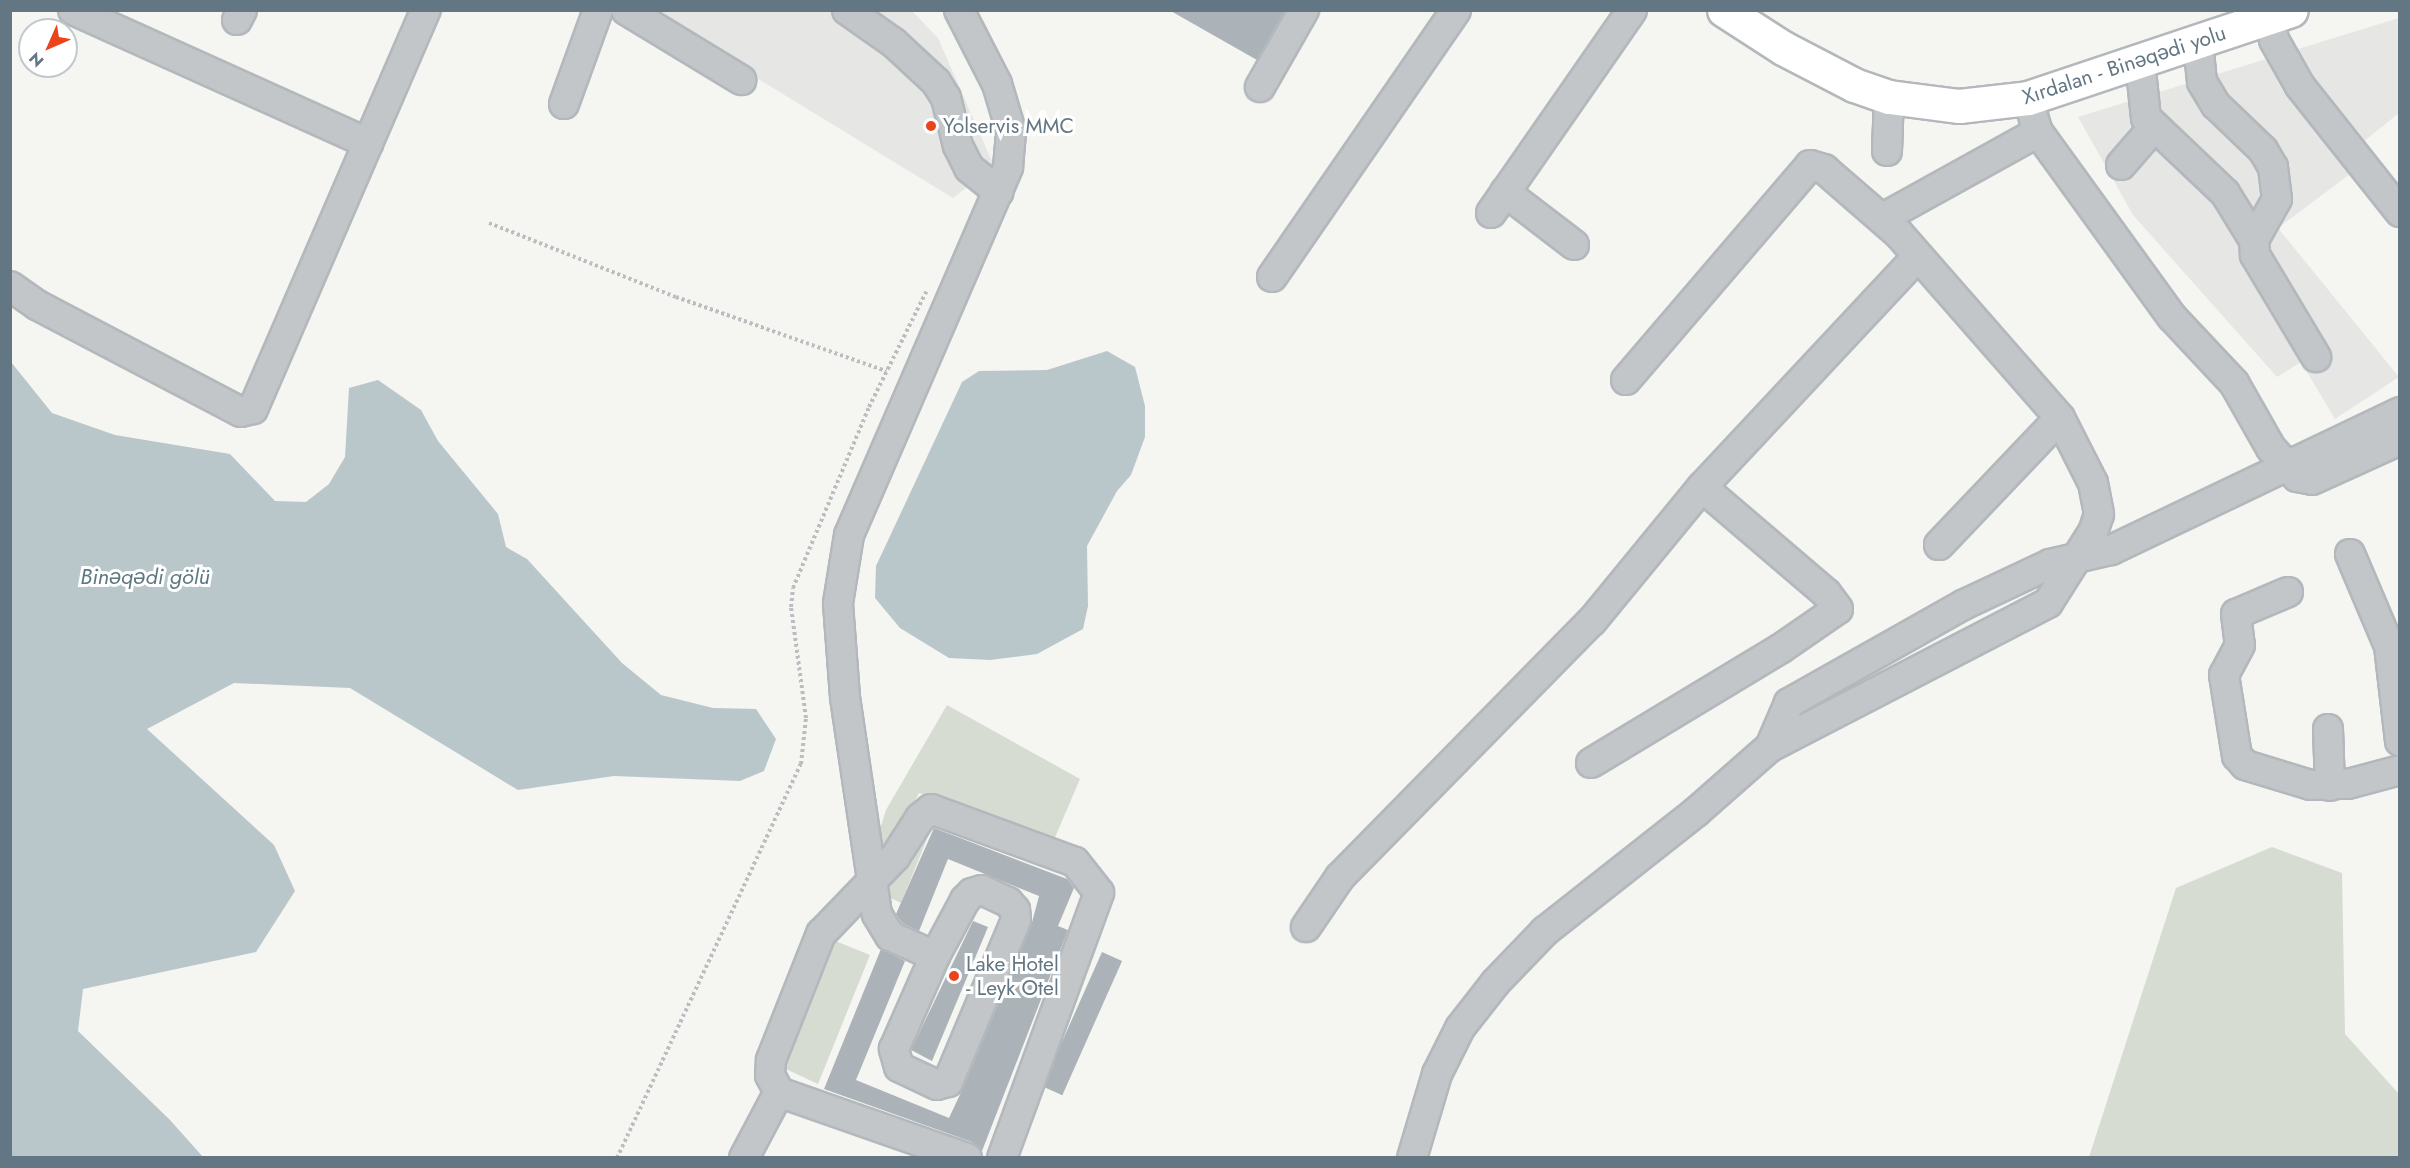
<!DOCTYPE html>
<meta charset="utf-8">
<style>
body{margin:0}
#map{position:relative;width:2410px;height:1168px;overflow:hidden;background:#f5f5f1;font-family:Jost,sans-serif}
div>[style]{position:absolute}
.built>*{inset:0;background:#e6e6e4}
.green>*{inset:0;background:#d6dcd2}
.water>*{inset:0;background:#b9c7cb}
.building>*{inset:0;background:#abb3b8;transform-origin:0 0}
.path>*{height:4px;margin-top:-2px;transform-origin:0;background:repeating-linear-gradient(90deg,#bbbec0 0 3px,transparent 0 6px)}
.roads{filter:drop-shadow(2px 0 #b3b8bc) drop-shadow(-2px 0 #b3b8bc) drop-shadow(0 2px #b3b8bc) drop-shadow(0 -2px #b3b8bc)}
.minor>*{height:28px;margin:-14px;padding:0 14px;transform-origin:14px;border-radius:14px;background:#c2c6c9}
.major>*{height:33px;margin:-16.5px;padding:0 16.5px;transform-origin:16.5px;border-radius:16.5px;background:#fff}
.dots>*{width:16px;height:16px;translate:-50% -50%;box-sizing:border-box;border:3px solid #fff;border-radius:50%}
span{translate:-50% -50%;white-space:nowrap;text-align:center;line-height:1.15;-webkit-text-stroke:6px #fff;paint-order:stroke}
.street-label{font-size:21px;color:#627684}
.poi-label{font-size:21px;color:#627684}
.left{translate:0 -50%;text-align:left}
.water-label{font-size:22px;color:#5e7881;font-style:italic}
.frame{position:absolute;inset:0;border:12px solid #627684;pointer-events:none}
.north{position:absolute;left:18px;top:18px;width:60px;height:60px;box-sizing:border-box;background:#fff;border:2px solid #c0c8ce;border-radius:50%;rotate:225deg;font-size:16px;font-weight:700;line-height:24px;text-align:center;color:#627684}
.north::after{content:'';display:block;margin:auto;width:21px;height:27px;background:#ec441a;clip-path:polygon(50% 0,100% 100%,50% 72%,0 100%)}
</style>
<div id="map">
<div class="built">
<div style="clip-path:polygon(647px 11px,912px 11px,938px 38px,994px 166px,953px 198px)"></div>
<div style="clip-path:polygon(2399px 18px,2399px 113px,2363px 142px,2374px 156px,2278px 228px,2399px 377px,2335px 419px,2301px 362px,2277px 377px,2133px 215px,2078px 117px)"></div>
</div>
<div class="green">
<div style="clip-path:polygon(947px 705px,1080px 779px,1053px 842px,919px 793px,889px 852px,880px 858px,875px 845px,886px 810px)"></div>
<div style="clip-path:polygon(933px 824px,901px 903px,884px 895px,920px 829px)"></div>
<div style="clip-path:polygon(2272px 847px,2342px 873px,2345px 1034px,2399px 1094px,2399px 1157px,2089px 1157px,2176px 888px)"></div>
<div style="clip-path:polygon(828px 938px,870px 955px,818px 1084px,786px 1069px,782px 1053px)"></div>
</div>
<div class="water">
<div style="clip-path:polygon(1107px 351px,1135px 367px,1145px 406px,1145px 437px,1131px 475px,1117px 491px,1087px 546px,1088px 606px,1083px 629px,1037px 654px,990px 660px,949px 658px,900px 628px,875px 598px,876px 566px,962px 382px,979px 371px,1047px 370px)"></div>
<div style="clip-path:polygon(11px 362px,52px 413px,115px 435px,230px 454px,275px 501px,306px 502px,329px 484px,345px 457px,349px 388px,378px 380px,421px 410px,438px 441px,498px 514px,506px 547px,527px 559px,622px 663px,661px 695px,713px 708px,756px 709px,776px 739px,764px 771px,740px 781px,614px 776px,518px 790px,350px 688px,234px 683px,147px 729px,274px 845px,295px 891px,256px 952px,83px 989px,78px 1031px,170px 1120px,203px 1157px,11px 1157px)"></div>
</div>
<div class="building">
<div style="clip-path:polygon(1169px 10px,1285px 10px,1257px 60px)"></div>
<div style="clip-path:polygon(934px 828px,1067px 879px,1074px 888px,1058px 926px,1068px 930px,982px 1151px,972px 1142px,824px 1089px,881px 949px,905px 961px,856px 1080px,949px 1118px,963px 1088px,1031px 926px,1039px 896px,948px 859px,919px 931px,902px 923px,896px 914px)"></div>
<div style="clip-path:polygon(973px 921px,988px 927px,932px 1061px,911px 1050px)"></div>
<div style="left:1102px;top:952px;width:22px;height:147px;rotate:24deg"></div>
</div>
<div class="path">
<div style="left:489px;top:223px;width:201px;rotate:21.6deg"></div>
<div style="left:676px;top:297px;width:223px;rotate:19.4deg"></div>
<div style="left:617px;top:1158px;width:435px;rotate:-65deg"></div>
<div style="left:801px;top:764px;width:46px;rotate:-83.8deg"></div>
<div style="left:806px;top:718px;width:112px;rotate:-97.7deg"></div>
<div style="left:791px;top:607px;width:19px;rotate:-84deg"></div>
<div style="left:793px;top:588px;width:196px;rotate:-67.2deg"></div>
<div style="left:869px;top:407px;width:131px;rotate:-63.6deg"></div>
</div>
<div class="roads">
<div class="minor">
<div style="left:73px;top:10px;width:324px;rotate:24.3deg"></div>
<div style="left:626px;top:10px;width:135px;rotate:31.3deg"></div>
<div style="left:847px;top:10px;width:57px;rotate:35.1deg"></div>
<div style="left:894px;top:43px;width:57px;rotate:42.9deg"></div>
<div style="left:936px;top:82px;width:19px;rotate:58deg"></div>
<div style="left:946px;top:98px;width:49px;rotate:76deg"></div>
<div style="left:958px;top:146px;width:25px;rotate:63deg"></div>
<div style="left:969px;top:168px;width:38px;rotate:39deg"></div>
<div style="left:2270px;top:17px;width:23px;rotate:80deg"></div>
<div style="left:2274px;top:40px;width:53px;rotate:60.5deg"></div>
<div style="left:2300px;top:86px;width:161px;rotate:51.6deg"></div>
<div style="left:237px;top:20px;width:11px;rotate:-63deg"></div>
<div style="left:2198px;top:42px;width:40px;rotate:84.3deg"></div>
<div style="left:2202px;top:82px;width:27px;rotate:59deg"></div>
<div style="left:2216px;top:105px;width:65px;rotate:43.8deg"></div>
<div style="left:2263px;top:150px;width:20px;rotate:60deg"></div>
<div style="left:2273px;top:167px;width:32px;rotate:83deg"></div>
<div style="left:2277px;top:199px;width:47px;rotate:119.3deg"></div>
<div style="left:2254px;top:240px;width:15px;rotate:86deg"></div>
<div style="left:2255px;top:255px;width:119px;rotate:59.1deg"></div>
<div style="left:2140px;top:61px;width:57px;rotate:84deg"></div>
<div style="left:2146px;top:118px;width:109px;rotate:43.5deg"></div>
<div style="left:2225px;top:193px;width:55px;rotate:58.3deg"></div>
<div style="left:1260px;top:87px;width:89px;rotate:-60.3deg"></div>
<div style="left:2028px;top:98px;width:35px;rotate:74deg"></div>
<div style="left:2038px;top:132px;width:228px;rotate:54.1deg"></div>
<div style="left:2172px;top:317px;width:91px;rotate:46.8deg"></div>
<div style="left:2234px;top:383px;width:75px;rotate:60.4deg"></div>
<div style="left:2271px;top:448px;width:39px;rotate:48deg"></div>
<div style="left:2297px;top:477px;width:15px;rotate:11deg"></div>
<div style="left:2312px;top:480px;width:97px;rotate:-24.4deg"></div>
<div style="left:564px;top:104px;width:100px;rotate:-70.1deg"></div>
<div style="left:1887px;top:151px;width:54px;rotate:-87.9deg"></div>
<div style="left:2121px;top:165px;width:49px;rotate:-49.1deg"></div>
<div style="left:1505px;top:192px;width:87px;rotate:37.5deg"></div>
<div style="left:1491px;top:213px;width:247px;rotate:-55.2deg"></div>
<div style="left:1883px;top:218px;width:177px;rotate:-29deg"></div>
<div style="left:1272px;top:277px;width:324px;rotate:-55.4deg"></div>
<div style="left:10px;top:286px;width:33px;rotate:35deg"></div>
<div style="left:37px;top:305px;width:230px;rotate:27.7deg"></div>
<div style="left:241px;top:412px;width:12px;rotate:-14deg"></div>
<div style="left:253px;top:409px;width:435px;rotate:-66.6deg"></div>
<div style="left:1626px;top:380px;width:283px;rotate:-49.4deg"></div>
<div style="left:1810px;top:165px;width:15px;rotate:16deg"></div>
<div style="left:1824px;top:169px;width:99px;rotate:40.9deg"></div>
<div style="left:1899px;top:234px;width:244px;rotate:48.8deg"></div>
<div style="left:2060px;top:418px;width:73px;rotate:63.1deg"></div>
<div style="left:2093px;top:483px;width:32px;rotate:79deg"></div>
<div style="left:2099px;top:514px;width:19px;rotate:108deg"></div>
<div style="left:2093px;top:532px;width:84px;rotate:122.4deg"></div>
<div style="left:2048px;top:603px;width:313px;rotate:152.6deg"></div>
<div style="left:1939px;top:545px;width:175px;rotate:-46.4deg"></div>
<div style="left:2350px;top:554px;width:100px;rotate:67deg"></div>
<div style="left:2389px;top:646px;width:96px;rotate:83.4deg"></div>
<div style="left:2288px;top:592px;width:56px;rotate:157.1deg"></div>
<div style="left:2236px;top:614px;width:31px;rotate:83deg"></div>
<div style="left:2240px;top:645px;width:34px;rotate:118deg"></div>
<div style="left:2224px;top:675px;width:82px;rotate:80.9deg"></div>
<div style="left:2237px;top:756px;width:12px;rotate:48deg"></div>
<div style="left:2245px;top:765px;width:69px;rotate:16.9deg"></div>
<div style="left:2311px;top:785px;width:37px;rotate:-2deg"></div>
<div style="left:2348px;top:784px;width:54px;rotate:-15.1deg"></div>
<div style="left:2328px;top:729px;width:57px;rotate:88deg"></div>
<div style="left:1591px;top:763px;width:221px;rotate:-31.1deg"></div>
<div style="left:1780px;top:649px;width:70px;rotate:-34.6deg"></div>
<div style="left:1838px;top:609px;width:20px;rotate:-127deg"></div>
<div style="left:1826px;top:593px;width:163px;rotate:-139.5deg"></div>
<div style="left:982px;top:890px;width:29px;rotate:25deg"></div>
<div style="left:1008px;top:902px;width:11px;rotate:49deg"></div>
<div style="left:1015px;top:910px;width:10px;rotate:84deg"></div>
<div style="left:1016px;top:920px;width:176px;rotate:112.8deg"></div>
<div style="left:948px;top:1082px;width:11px;rotate:165deg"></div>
<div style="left:937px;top:1085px;width:42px;rotate:-154.7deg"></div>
<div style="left:899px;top:1067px;width:19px;rotate:-106deg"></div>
<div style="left:894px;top:1049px;width:102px;rotate:-66.2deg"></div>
<div style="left:935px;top:956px;width:64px;rotate:-61.8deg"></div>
<div style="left:965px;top:900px;width:10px;rotate:-45deg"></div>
<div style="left:972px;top:893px;width:10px;rotate:-17deg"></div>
<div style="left:1306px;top:927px;width:60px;rotate:-55.8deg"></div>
<div style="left:1340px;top:877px;width:359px;rotate:-45.5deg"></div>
<div style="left:1592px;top:621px;width:173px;rotate:-50.6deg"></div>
<div style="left:1702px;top:487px;width:316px;rotate:-46.9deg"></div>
<div style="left:935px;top:956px;width:49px;rotate:-156deg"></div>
<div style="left:890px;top:936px;width:26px;rotate:-121deg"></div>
<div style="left:877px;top:914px;width:219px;rotate:-98.4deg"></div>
<div style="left:845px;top:697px;width:94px;rotate:-94.3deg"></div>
<div style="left:838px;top:603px;width:69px;rotate:-80.8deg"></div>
<div style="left:849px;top:535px;width:401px;rotate:-66.6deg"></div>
<div style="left:1008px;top:167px;width:36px;rotate:-85deg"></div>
<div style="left:1011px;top:131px;width:49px;rotate:-106.6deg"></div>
<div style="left:997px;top:84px;width:83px;rotate:-117.2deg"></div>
<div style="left:744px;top:1158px;width:75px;rotate:-62.1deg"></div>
<div style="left:967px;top:1158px;width:199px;rotate:-160.7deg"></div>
<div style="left:779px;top:1092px;width:19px;rotate:-118deg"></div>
<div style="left:770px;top:1075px;width:15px;rotate:-86deg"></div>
<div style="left:771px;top:1060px;width:136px;rotate:-68.4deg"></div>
<div style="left:821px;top:934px;width:107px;rotate:-46.1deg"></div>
<div style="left:895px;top:857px;width:46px;rotate:-57.3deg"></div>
<div style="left:920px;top:818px;width:14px;rotate:-39deg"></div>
<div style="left:931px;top:809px;width:153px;rotate:20.2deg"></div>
<div style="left:1075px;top:862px;width:39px;rotate:52deg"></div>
<div style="left:1099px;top:893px;width:282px;rotate:110.1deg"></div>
<div style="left:1412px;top:1158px;width:88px;rotate:-73.4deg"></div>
<div style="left:1437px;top:1074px;width:51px;rotate:-63.4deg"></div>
<div style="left:1460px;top:1028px;width:58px;rotate:-52deg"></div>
<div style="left:1496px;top:982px;width:71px;rotate:-46.1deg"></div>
<div style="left:1545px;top:931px;width:192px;rotate:-38.2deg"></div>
<div style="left:1696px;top:812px;width:98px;rotate:-41.3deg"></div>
<div style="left:1770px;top:747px;width:48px;rotate:-66.6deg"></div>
<div style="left:1789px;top:703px;width:200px;rotate:-29.4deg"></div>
<div style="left:1963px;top:605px;width:96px;rotate:-25.2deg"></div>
<div style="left:2050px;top:564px;width:63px;rotate:-12.9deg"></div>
<div style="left:2111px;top:550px;width:320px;rotate:-25.5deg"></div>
</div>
<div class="major">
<div style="left:1724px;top:10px;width:70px;rotate:32.8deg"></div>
<div style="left:1783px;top:48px;width:80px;rotate:27.5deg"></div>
<div style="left:1854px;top:85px;width:37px;rotate:19deg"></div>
<div style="left:1889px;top:97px;width:71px;rotate:7.3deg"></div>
<div style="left:1959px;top:106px;width:69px;rotate:-6.6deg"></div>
<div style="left:2028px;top:98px;width:277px;rotate:-18.5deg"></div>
</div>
</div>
<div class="dots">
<div style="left:931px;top:126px;background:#ec441a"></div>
<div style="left:954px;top:976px;background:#ec441a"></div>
</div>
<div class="street-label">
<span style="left:2124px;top:65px;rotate:-18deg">Xırdalan - Binəqədi yolu</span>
</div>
<div class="poi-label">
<span class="left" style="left:943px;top:126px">Yolservis MMC</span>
<span class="left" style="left:966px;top:976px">Lake Hotel<br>- Leyk Otel</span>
</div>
<div class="water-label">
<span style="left:145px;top:577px">Binəqədi gölü</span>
</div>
<div class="frame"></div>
<div class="north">N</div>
</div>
